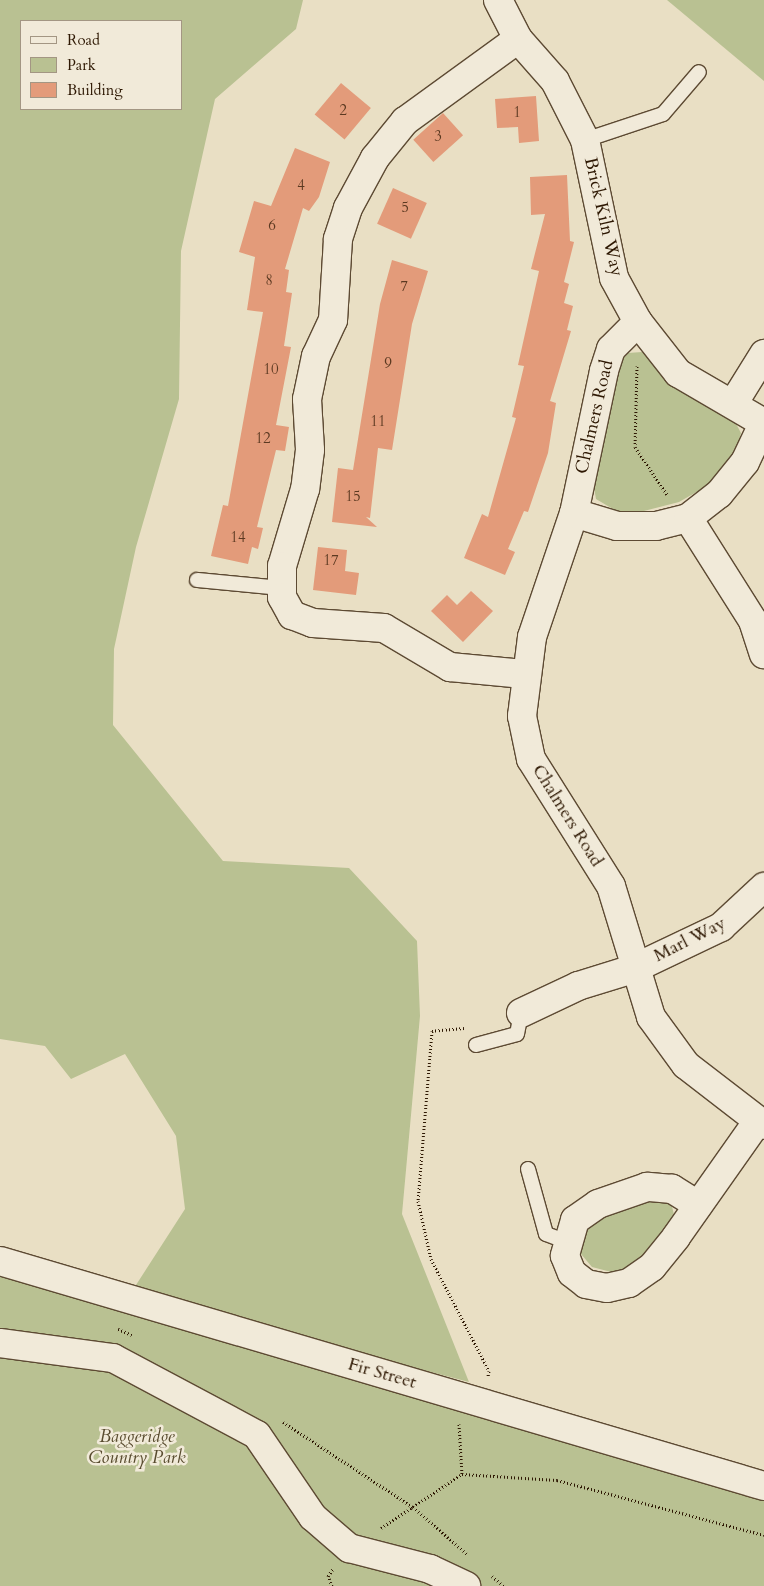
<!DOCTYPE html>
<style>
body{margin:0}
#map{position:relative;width:764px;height:1586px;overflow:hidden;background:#e9dfc4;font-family:Cardo,serif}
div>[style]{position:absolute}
.green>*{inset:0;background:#b9c192}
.building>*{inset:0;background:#e39b7a;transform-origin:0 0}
.path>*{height:3px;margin-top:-1.5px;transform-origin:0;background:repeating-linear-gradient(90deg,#2e1803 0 1px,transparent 0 3.5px)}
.roads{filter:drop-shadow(1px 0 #5d4a33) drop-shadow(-1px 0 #5d4a33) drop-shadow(0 1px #5d4a33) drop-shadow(0 -1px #5d4a33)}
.service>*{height:14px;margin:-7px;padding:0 7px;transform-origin:7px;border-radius:7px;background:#f1ead9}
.minor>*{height:28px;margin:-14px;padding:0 14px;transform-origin:14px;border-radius:14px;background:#f1ead9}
span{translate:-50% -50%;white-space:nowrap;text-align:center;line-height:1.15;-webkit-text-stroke:5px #f1ead9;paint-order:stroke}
.number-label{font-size:15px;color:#5b3921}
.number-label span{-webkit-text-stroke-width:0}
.street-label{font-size:18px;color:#2e1803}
.park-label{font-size:18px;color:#584b2e;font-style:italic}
.legend{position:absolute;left:20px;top:20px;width:162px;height:90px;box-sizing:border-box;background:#f1ead9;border:1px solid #a39683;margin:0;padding:6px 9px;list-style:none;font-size:15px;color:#2e1803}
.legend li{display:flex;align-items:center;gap:10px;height:25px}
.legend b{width:25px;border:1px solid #a39683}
</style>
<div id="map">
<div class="green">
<div style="clip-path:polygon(evenodd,0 0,303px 0,296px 29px,215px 99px,181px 251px,179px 399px,136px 547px,114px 649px,113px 725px,223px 861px,349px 868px,417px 941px,420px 1016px,402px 1214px,469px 1382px,149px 1298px,136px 1285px,185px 1209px,176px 1136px,125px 1054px,71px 1079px,45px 1046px,0 1039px,0 0,21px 21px,181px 21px,181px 109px,21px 109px,21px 21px)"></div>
<div style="clip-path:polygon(667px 0,764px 0,764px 81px)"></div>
<div style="clip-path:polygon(642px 352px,734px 420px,741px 433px,736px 453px,707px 486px,679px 502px,640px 512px,618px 512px,596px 499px,593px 482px,618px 365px,628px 353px)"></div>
<div style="clip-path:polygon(653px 1197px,671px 1202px,674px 1215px,671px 1228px,650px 1254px,615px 1273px,592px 1267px,581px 1254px,579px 1238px,585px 1225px)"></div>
<div style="clip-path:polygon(0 1271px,764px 1477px,764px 1586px,0 1586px)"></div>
</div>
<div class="building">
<div style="left:341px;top:83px;width:39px;height:41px;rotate:40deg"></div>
<div style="clip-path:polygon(536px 96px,539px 141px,519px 143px,518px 127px,497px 128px,495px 99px)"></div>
<div style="left:443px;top:113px;width:30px;height:40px;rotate:48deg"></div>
<div style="clip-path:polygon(295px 148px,330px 162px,319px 197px,309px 211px,303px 208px,285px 269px,289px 270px,286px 292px,292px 293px,284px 346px,291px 347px,276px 425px,289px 427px,285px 451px,276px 450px,257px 527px,263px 528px,258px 549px,252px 547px,248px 564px,211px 556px,223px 505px,228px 506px,263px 312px,247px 310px,255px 257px,239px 252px,254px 201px,271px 206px)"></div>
<div style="clip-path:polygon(567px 175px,570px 241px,574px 242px,564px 282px,569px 284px,564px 303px,573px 306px,567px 330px,571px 331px,550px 401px,556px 403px,548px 453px,528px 512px,524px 511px,508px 549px,515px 552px,505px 575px,464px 558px,482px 514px,488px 517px,516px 418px,512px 417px,524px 366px,518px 365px,539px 271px,531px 269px,545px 214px,531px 215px,530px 177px)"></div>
<div style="left:393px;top:188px;width:37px;height:39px;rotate:24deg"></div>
<div style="clip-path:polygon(392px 260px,428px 271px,412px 324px,392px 450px,378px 448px,370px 518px,366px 517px,377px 527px,332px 522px,338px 468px,353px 470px,380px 304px)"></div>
<div style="clip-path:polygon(318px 547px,347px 550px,345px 571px,359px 573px,356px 595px,313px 590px)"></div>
<div style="clip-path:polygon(471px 591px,493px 611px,463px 642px,431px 611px,447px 595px,457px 605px)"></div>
</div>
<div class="path">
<div style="left:637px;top:366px;width:81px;rotate:91.4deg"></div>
<div style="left:635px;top:447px;width:59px;rotate:56deg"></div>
<div style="left:464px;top:1028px;width:32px;rotate:175deg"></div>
<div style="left:432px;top:1031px;width:171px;rotate:94.7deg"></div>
<div style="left:418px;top:1201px;width:59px;rotate:77.4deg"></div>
<div style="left:431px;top:1259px;width:126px;rotate:62.6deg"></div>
<div style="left:489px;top:1371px;width:5px;rotate:101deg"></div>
<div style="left:118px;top:1329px;width:15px;rotate:23deg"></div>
<div style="left:283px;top:1422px;width:155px;rotate:33.2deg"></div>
<div style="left:413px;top:1507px;width:73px;rotate:41.1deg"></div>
<div style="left:459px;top:1424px;width:50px;rotate:86.6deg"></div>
<div style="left:381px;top:1528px;width:97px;rotate:-33.7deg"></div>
<div style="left:462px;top:1474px;width:95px;rotate:3.6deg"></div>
<div style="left:557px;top:1480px;width:214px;rotate:14.9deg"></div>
<div style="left:492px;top:1576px;width:16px;rotate:40deg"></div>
<div style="left:332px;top:1586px;width:11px;rotate:-112deg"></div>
<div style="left:328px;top:1576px;width:9px;rotate:-54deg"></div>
</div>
<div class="roads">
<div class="service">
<div style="left:585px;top:140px;width:82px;rotate:-18.4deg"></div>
<div style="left:663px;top:114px;width:55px;rotate:-49.4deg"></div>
<div style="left:197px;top:580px;width:85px;rotate:5.4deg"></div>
<div style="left:476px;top:1045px;width:42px;rotate:-15deg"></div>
<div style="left:517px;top:1034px;width:21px;rotate:-79deg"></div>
<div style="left:528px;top:1169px;width:67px;rotate:74.5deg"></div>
<div style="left:546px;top:1234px;width:20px;rotate:20deg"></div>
</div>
<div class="minor">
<div style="left:498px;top:0;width:44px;rotate:62.9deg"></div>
<div style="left:518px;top:39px;width:56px;rotate:48.6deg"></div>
<div style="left:555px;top:81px;width:66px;rotate:63deg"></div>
<div style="left:585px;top:140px;width:141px;rotate:78.1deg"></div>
<div style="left:614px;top:278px;width:50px;rotate:61.4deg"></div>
<div style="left:638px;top:322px;width:65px;rotate:51.9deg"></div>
<div style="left:678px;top:373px;width:99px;rotate:30.2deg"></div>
<div style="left:518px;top:39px;width:140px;rotate:144deg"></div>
<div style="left:405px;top:121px;width:48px;rotate:129deg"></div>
<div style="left:375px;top:158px;width:57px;rotate:118.4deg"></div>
<div style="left:348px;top:208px;width:33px;rotate:108deg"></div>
<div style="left:338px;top:239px;width:81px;rotate:93.5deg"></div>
<div style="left:333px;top:320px;width:40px;rotate:115deg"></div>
<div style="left:316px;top:356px;width:44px;rotate:101.8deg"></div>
<div style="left:307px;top:399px;width:51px;rotate:86.6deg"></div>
<div style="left:310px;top:450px;width:39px;rotate:97deg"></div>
<div style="left:305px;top:489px;width:80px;rotate:106.6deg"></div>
<div style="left:282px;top:566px;width:31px;rotate:90deg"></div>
<div style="left:282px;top:597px;width:21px;rotate:61deg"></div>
<div style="left:292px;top:615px;width:22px;rotate:21deg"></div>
<div style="left:313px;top:623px;width:71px;rotate:4deg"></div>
<div style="left:384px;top:628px;width:77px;rotate:30.6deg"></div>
<div style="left:450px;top:667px;width:74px;rotate:5.4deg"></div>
<div style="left:638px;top:322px;width:38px;rotate:135deg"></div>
<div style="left:611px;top:349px;width:23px;rotate:108deg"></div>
<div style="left:604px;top:371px;width:145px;rotate:101.9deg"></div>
<div style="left:574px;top:513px;width:131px;rotate:108.7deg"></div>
<div style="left:532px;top:637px;width:80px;rotate:97.2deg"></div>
<div style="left:522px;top:716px;width:44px;rotate:78.2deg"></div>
<div style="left:531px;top:759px;width:150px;rotate:57.8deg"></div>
<div style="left:611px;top:886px;width:137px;rotate:73deg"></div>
<div style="left:651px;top:1017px;width:59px;rotate:53.9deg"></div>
<div style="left:686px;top:1065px;width:98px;rotate:37.6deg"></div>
<div style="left:733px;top:404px;width:59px;rotate:-58.2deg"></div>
<div style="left:574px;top:513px;width:45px;rotate:16.8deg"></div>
<div style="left:617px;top:526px;width:39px"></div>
<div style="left:656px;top:526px;width:33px;rotate:-14deg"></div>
<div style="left:688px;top:518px;width:39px;rotate:-38deg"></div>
<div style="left:719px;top:494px;width:41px;rotate:-50.9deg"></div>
<div style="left:745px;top:462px;width:44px;rotate:-64.6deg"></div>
<div style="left:688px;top:518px;width:122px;rotate:57.7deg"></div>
<div style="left:753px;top:621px;width:35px;rotate:72deg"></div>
<div style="left:521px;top:1013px;width:63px;rotate:-25.3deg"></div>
<div style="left:578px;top:986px;width:58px;rotate:-17.2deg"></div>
<div style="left:633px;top:969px;width:98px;rotate:-25.5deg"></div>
<div style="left:721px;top:927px;width:59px;rotate:-42.9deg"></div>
<div style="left:698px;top:1205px;width:31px;rotate:-148deg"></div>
<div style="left:672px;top:1189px;width:25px;rotate:-175deg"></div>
<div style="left:647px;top:1187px;width:52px;rotate:160.9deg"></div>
<div style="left:598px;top:1204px;width:28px;rotate:145deg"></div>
<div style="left:575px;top:1220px;width:37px;rotate:106deg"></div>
<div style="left:565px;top:1256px;width:18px;rotate:68deg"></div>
<div style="left:572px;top:1273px;width:18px;rotate:38deg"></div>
<div style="left:586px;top:1284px;width:21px;rotate:11deg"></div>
<div style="left:607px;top:1288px;width:23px;rotate:-13deg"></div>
<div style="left:629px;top:1283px;width:28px;rotate:-35deg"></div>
<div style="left:652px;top:1267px;width:38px;rotate:-51deg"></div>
<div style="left:676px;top:1237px;width:141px;rotate:-54.8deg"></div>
<div style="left:0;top:1261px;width:796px;rotate:16.41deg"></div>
<div style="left:0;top:1343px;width:114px;rotate:7.6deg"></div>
<div style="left:113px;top:1358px;width:163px;rotate:28.1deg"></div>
<div style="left:257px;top:1435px;width:99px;rotate:55.7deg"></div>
<div style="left:313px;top:1517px;width:48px;rotate:40.7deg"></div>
<div style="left:349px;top:1548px;width:84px;rotate:14.5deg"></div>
<div style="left:430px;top:1569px;width:40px;rotate:25deg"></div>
</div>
</div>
<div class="number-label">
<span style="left:343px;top:111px">2</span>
<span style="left:517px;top:113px">1</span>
<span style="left:438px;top:137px">3</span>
<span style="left:301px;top:186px">4</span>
<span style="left:405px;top:208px">5</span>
<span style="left:272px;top:226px">6</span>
<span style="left:269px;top:281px">8</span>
<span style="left:404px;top:287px">7</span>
<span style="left:388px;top:364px">9</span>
<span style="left:271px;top:370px">10</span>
<span style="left:378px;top:422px">11</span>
<span style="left:263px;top:439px">12</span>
<span style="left:353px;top:497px">15</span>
<span style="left:238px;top:538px">14</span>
<span style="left:331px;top:561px">17</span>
</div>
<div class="street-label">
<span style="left:603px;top:217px;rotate:77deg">Brick Kiln Way</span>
<span style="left:595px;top:417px;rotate:-77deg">Chalmers Road</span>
<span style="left:567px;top:816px;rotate:58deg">Chalmers Road</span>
<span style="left:690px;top:940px;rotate:-27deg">Marl Way</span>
<span style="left:382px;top:1374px;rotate:16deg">Fir Street</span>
</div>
<div class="park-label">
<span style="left:137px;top:1448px">Baggeridge<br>Country Park</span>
</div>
<ul class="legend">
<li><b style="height:6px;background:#f1ead9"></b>Road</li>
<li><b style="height:14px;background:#b9c192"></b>Park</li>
<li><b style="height:14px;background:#e39b7a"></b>Building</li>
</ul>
</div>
